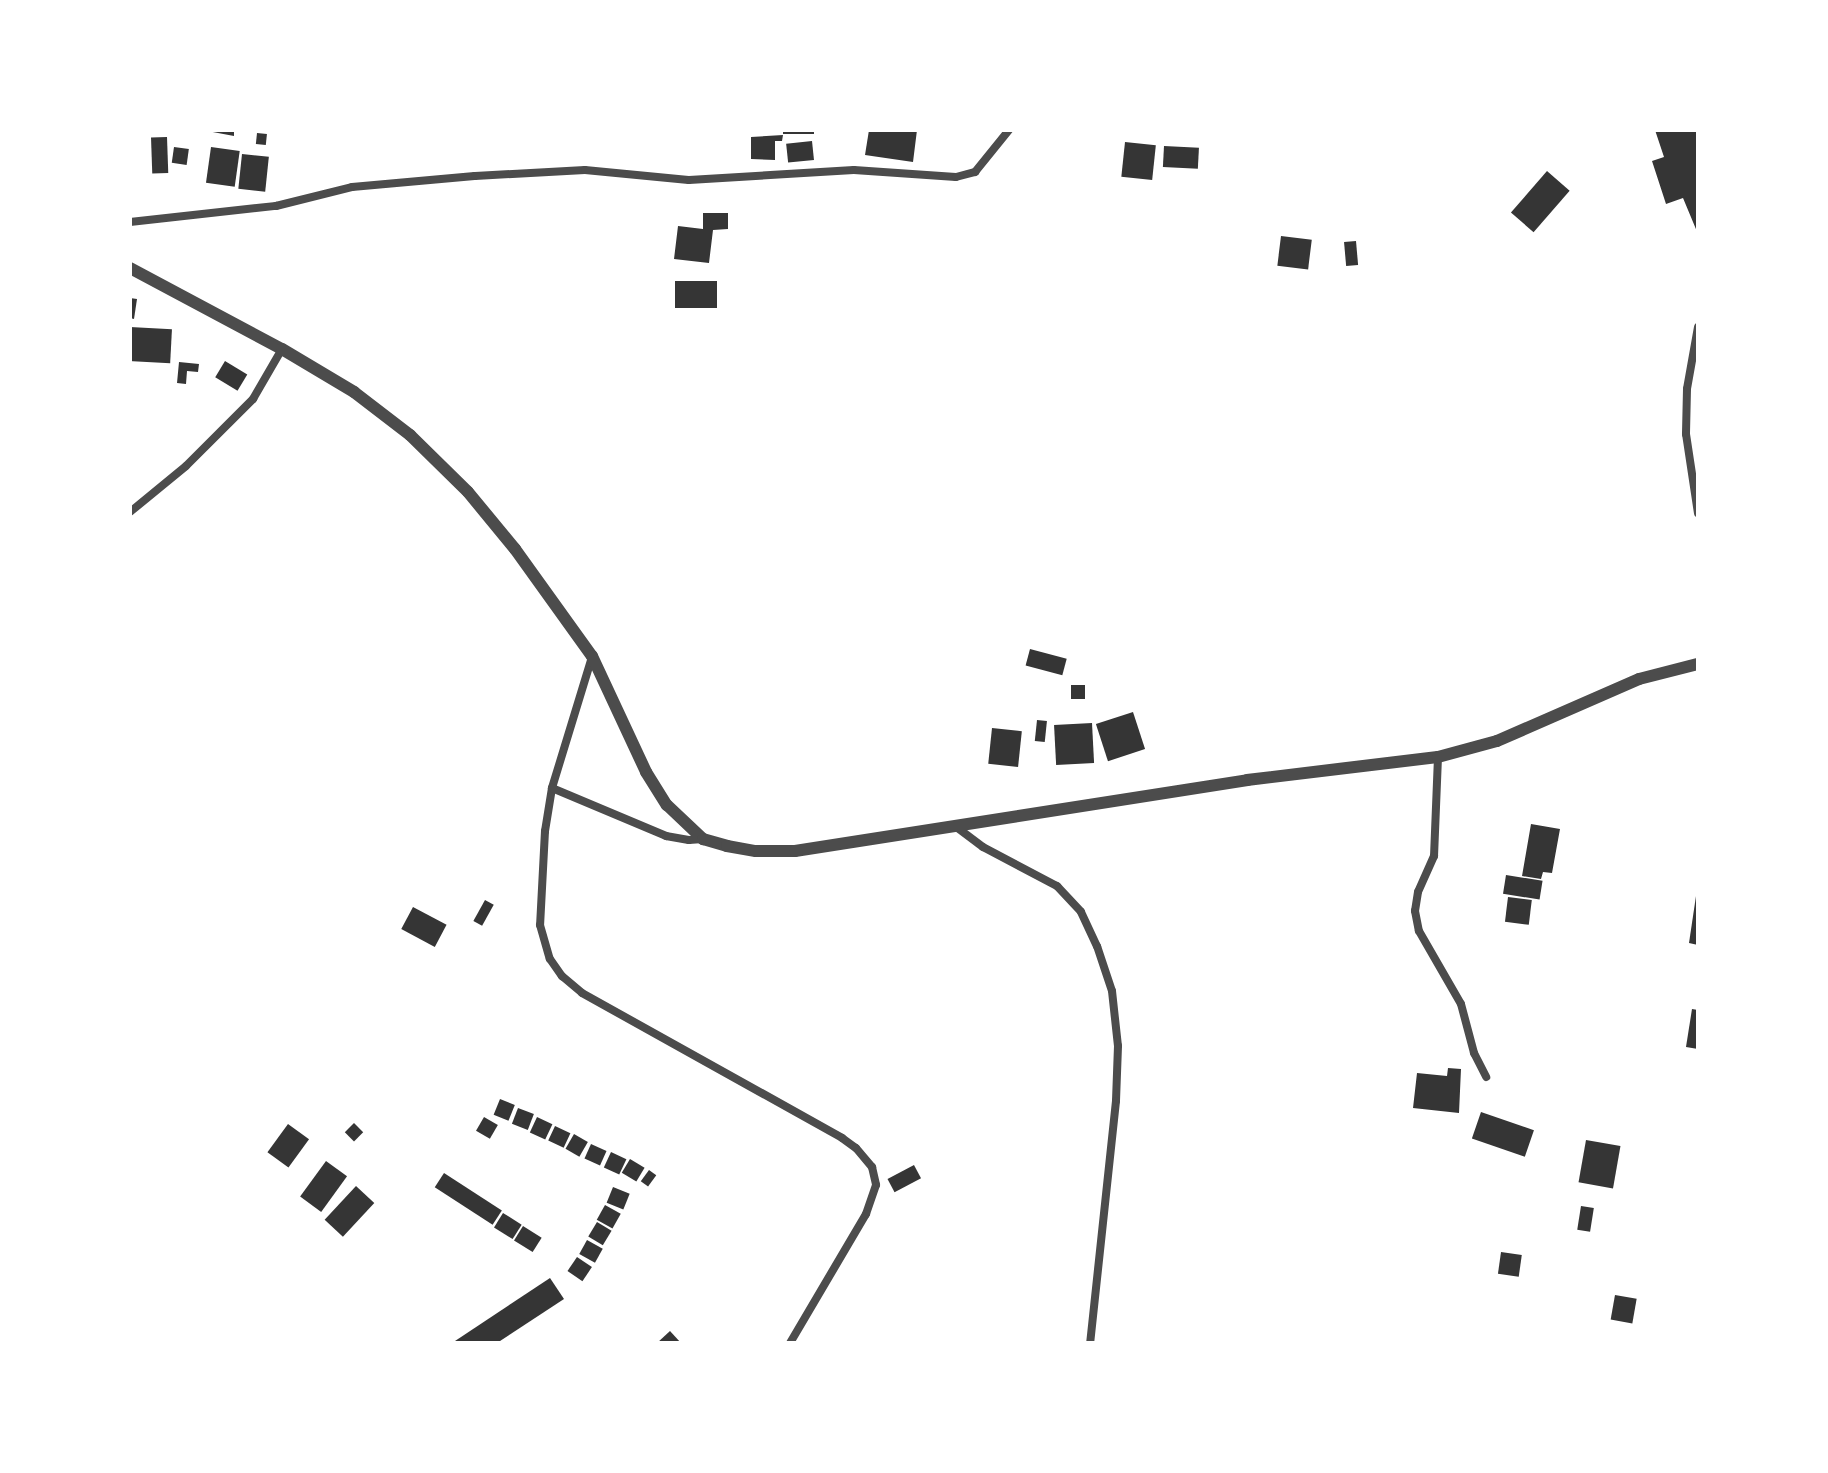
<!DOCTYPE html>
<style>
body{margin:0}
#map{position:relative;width:1828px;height:1473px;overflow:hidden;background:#fff;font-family:Overpass,sans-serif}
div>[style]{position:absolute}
.building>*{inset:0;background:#353535;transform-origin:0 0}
.minor>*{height:8px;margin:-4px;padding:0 4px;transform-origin:4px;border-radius:4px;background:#4c4c4c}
.tertiary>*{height:12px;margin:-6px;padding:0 6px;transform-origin:6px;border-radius:6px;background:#4c4c4c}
span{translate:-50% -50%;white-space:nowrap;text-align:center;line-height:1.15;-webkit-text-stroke:8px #fff;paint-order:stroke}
.frame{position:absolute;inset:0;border:132px solid #fff;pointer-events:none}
</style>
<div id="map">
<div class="building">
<div style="clip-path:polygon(202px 130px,234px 130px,234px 136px)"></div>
<div style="left:783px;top:130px;width:31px;height:4px"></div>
<div style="clip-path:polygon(869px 130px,917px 130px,913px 162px,865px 155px)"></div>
<div style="clip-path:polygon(1655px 130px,1698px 130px,1698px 234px,1683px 198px,1666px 204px,1652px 161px,1664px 157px)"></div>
<div style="left:257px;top:133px;width:10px;height:11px;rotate:6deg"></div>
<div style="clip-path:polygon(783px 135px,782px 141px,775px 141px,775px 160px,751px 159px,751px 137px)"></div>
<div style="left:167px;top:137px;width:36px;height:16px;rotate:88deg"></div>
<div style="left:812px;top:141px;width:19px;height:26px;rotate:84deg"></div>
<div style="left:1125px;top:142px;width:31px;height:35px;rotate:6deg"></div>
<div style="left:1164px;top:146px;width:35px;height:21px;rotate:3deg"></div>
<div style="left:174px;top:147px;width:15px;height:16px;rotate:8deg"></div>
<div style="left:211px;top:147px;width:29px;height:36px;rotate:8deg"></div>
<div style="left:242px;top:154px;width:27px;height:35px;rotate:6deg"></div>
<div style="left:1547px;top:171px;width:30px;height:55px;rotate:41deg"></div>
<div style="clip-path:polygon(703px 213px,728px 213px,728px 229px,713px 230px,709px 263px,674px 259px,678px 226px,703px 229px)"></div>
<div style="left:1281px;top:236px;width:31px;height:30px;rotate:7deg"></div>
<div style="left:1356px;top:241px;width:24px;height:12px;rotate:85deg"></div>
<div style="left:675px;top:281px;width:42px;height:27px"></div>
<div style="clip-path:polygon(130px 298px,137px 299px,134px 319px,130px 318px)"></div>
<div style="left:130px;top:327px;width:42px;height:34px;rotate:3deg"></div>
<div style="left:225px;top:361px;width:26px;height:19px;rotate:31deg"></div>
<div style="clip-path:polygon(179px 362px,199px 364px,198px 372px,187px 371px,186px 384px,177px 383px)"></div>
<div style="left:1030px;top:649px;width:38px;height:17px;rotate:15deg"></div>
<div style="left:1071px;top:685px;width:14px;height:14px"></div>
<div style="left:1133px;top:712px;width:39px;height:39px;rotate:72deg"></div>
<div style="left:1037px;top:720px;width:10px;height:21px;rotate:6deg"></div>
<div style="left:1092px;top:723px;width:40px;height:38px;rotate:87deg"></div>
<div style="left:992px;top:728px;width:30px;height:36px;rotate:6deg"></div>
<div style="clip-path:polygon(1531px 824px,1560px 829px,1552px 873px,1543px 872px,1541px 879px,1522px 876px)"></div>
<div style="left:1506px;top:875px;width:37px;height:19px;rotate:9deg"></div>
<div style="clip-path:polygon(1696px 896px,1698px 896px,1698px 945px,1689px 943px)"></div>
<div style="left:1508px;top:897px;width:24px;height:25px;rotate:7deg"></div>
<div style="left:485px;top:900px;width:10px;height:24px;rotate:29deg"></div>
<div style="left:413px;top:907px;width:38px;height:25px;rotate:28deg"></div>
<div style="clip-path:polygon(1692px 1009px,1698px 1010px,1698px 1049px,1686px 1047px)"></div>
<div style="clip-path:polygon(1448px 1068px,1461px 1069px,1459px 1113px,1413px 1108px,1417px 1073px,1447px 1076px)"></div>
<div style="left:500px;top:1099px;width:16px;height:17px;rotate:22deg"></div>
<div style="left:518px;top:1108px;width:17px;height:17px;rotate:21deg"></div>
<div style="left:1481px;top:1112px;width:56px;height:28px;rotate:19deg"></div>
<div style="left:484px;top:1117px;width:16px;height:16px;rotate:30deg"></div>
<div style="left:537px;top:1117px;width:17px;height:17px;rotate:25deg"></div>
<div style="left:354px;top:1123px;width:13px;height:13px;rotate:45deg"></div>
<div style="left:288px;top:1124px;width:26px;height:35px;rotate:36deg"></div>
<div style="left:555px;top:1126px;width:17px;height:16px;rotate:25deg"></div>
<div style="left:574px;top:1134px;width:16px;height:17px;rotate:30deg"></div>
<div style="left:1586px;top:1140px;width:35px;height:43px;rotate:10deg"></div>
<div style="left:591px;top:1144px;width:17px;height:16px;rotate:24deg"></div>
<div style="left:611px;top:1152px;width:17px;height:17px;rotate:25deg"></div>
<div style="left:630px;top:1159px;width:17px;height:16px;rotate:31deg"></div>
<div style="left:326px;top:1161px;width:26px;height:44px;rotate:36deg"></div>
<div style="left:914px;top:1165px;width:15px;height:30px;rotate:62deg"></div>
<div style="left:649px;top:1170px;width:9px;height:14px;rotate:36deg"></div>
<div style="left:444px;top:1173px;width:69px;height:17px;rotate:33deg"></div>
<div style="left:356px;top:1186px;width:25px;height:46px;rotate:43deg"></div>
<div style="left:613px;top:1187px;width:18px;height:17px;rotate:22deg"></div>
<div style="left:605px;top:1205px;width:18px;height:17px;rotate:29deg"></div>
<div style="left:1581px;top:1206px;width:13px;height:24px;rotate:9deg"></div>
<div style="left:503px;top:1213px;width:22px;height:17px;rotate:32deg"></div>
<div style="left:597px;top:1222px;width:17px;height:17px;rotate:31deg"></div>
<div style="left:523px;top:1226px;width:22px;height:17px;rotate:32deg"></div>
<div style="left:587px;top:1240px;width:18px;height:16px;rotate:29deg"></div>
<div style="left:1501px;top:1252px;width:21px;height:22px;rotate:8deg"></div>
<div style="left:577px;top:1257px;width:18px;height:17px;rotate:34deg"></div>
<div style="clip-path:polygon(550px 1278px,564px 1299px,497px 1343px,452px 1343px)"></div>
<div style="left:1615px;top:1295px;width:22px;height:25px;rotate:10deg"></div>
<div style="clip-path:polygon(670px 1331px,681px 1343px,657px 1343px)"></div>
</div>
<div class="minor">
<div style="left:130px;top:222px;width:147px;rotate:-6.3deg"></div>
<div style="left:276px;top:206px;width:78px;rotate:-14deg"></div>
<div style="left:352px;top:187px;width:123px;rotate:-5.1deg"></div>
<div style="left:475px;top:176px;width:110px;rotate:-3.1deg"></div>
<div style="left:585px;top:170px;width:104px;rotate:5.5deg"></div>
<div style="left:689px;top:180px;width:165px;rotate:-3.5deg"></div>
<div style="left:854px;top:170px;width:102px;rotate:3.9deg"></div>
<div style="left:956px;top:177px;width:20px;rotate:-15deg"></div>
<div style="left:975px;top:172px;width:54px;rotate:-51deg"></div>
<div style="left:1698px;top:327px;width:63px;rotate:100.1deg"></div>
<div style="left:1687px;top:389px;width:45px;rotate:91.3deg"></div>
<div style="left:1686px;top:434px;width:80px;rotate:81.4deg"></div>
<div style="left:130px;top:512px;width:72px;rotate:-39.4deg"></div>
<div style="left:186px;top:466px;width:95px;rotate:-45deg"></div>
<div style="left:253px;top:399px;width:58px;rotate:-59.9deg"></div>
<div style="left:592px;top:657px;width:137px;rotate:107deg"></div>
<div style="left:552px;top:788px;width:44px;rotate:99.2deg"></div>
<div style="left:545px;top:831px;width:94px;rotate:93deg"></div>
<div style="left:540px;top:925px;width:35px;rotate:74deg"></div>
<div style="left:550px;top:959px;width:21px;rotate:55deg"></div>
<div style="left:562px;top:976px;width:26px;rotate:40deg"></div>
<div style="left:582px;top:993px;width:298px;rotate:29.1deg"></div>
<div style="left:842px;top:1138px;width:17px;rotate:36deg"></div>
<div style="left:856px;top:1148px;width:25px;rotate:50deg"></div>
<div style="left:872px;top:1167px;width:18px;rotate:77deg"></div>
<div style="left:876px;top:1185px;width:31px;rotate:109deg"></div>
<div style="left:866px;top:1214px;width:150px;rotate:120.5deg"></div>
<div style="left:1438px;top:757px;width:99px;rotate:92.3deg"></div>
<div style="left:1434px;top:856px;width:39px;rotate:114deg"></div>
<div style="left:1418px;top:892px;width:19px;rotate:99deg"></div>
<div style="left:1415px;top:911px;width:20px;rotate:79deg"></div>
<div style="left:1419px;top:931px;width:84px;rotate:60.1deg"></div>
<div style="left:1461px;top:1004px;width:51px;rotate:75.1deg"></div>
<div style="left:1474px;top:1053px;width:27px;rotate:63deg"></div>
<div style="left:552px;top:788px;width:124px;rotate:22.8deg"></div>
<div style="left:666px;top:836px;width:23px;rotate:10deg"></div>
<div style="left:689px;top:840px;width:14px;rotate:-4deg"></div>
<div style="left:955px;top:826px;width:35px;rotate:37deg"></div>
<div style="left:983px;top:847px;width:84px;rotate:27.8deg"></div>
<div style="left:1057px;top:886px;width:35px;rotate:47deg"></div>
<div style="left:1081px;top:912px;width:38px;rotate:65deg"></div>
<div style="left:1097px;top:946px;width:47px;rotate:71.6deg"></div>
<div style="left:1112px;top:991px;width:55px;rotate:83.8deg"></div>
<div style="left:1118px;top:1046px;width:55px;rotate:92.1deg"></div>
<div style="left:1116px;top:1101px;width:243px;rotate:96.1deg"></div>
</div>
<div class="tertiary">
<div style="left:130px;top:268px;width:172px;rotate:28.1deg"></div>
<div style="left:282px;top:349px;width:84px;rotate:30.8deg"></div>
<div style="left:354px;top:392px;width:71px;rotate:37.5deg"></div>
<div style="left:410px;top:435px;width:81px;rotate:44.5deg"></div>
<div style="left:468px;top:492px;width:74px;rotate:50.5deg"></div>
<div style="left:515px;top:549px;width:132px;rotate:54.3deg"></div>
<div style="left:592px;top:656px;width:128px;rotate:65deg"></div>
<div style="left:646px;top:772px;width:39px;rotate:58deg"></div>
<div style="left:667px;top:805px;width:50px;rotate:43.4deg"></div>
<div style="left:703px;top:839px;width:25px;rotate:16deg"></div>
<div style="left:727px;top:846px;width:29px;rotate:10deg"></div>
<div style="left:756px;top:851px;width:39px"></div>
<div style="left:795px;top:851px;width:458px;rotate:-8.9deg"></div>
<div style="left:1247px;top:780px;width:192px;rotate:-6.9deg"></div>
<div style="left:1438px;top:757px;width:61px;rotate:-15.2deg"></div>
<div style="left:1497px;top:741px;width:155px;rotate:-23.6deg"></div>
<div style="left:1639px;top:679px;width:61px;rotate:-14.3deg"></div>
</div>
<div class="frame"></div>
</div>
